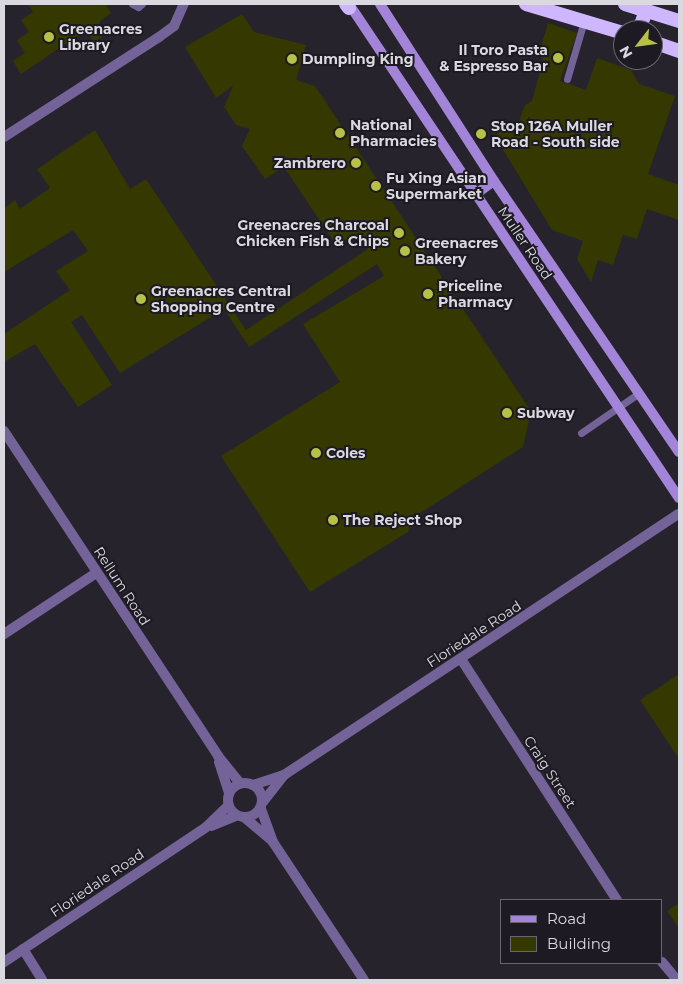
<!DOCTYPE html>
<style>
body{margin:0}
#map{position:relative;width:683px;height:984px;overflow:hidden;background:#26232c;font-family:Montserrat,sans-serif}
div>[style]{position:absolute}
.building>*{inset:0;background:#353900}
.service>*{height:7px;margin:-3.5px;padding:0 3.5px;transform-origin:3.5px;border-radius:3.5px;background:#746398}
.minor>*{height:10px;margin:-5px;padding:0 5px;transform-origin:5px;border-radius:5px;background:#746398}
.minor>.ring{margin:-5px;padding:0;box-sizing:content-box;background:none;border:10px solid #746398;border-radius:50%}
.secondary>*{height:10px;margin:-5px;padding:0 5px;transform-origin:5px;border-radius:5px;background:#a284d9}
.trunk>*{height:14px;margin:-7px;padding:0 7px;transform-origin:7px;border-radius:7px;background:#ceb7fe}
.dots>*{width:14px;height:14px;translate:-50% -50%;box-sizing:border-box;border:2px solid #1d1a23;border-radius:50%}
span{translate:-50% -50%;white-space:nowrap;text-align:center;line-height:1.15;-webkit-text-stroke:4px #1d1a23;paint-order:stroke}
.poi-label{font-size:14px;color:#dad9df;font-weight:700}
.left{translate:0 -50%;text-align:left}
.right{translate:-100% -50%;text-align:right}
.street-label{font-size:14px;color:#dad9df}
.frame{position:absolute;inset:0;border:5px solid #dad9df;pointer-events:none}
.legend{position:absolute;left:500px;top:899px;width:162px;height:65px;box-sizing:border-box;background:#1d1a23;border:1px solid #69666e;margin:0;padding:6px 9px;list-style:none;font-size:15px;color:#dad9df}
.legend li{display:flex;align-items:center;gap:10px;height:25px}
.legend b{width:25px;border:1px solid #69666e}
.north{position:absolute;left:613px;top:20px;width:50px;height:50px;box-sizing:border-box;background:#1d1a23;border:1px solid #69666e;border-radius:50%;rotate:240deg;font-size:14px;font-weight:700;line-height:20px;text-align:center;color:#dad9df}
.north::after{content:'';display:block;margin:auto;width:18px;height:22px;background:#b7c148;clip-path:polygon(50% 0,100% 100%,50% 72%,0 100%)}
</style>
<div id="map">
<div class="building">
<div style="clip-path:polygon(28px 4px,105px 4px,111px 13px,99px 22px,106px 34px,94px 42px,86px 30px,21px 74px,13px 61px,25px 53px,17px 40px,29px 32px,21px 20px,33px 12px)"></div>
<div style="clip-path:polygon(242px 14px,254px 32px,306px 45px,296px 80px,315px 86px,531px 411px,523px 447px,411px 519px,408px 532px,310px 592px,221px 456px,340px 382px,303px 324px,384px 276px,377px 264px,249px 347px,224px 309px,120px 373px,82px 315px,71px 322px,112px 385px,78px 407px,35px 344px,4px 362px,4px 334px,70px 290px,56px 271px,88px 251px,73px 230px,4px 272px,4px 208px,15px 200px,20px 209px,50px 188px,37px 169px,95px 130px,130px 189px,146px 179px,246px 330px,368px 249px,357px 236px,337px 246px,284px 167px,265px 179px,242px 146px,250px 129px,236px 125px,224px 107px,233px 86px,216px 98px,185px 47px)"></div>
<div style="clip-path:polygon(548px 23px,577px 33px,560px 81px,586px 90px,597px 58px,631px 70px,639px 84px,675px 96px,648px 174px,679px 185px,679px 220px,647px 209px,637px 239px,623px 235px,613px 265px,598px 260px,591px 282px,577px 259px,583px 241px,552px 230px,491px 130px,494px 124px,510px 129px,518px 124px,525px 105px,532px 101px,543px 61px,539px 53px)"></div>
<div style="clip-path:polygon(679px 674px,679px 759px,640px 700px)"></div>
<div style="clip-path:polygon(679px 903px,679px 928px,667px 911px)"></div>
</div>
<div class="service">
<div style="left:132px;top:4px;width:7px;rotate:27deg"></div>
<div style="left:138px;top:7px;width:5px;rotate:-37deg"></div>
<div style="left:567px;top:79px;width:60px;rotate:-73.7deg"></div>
<div style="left:581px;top:433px;width:70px;rotate:-34.6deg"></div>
</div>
<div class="minor">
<div style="left:4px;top:137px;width:184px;rotate:-32.8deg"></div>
<div style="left:159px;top:37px;width:19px;rotate:-36deg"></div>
<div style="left:174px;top:26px;width:24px;rotate:-66deg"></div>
<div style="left:4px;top:431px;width:389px;rotate:56.6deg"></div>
<div style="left:218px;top:756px;width:35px;rotate:51deg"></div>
<div style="left:4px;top:634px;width:110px;rotate:-33.5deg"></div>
<div style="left:461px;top:659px;width:287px;rotate:57.1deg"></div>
<div style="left:219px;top:762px;width:33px;rotate:72deg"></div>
<div class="ring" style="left:228px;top:783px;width:24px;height:24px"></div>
<div style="left:253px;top:785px;width:33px;rotate:-18deg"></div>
<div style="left:284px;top:775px;width:473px;rotate:-33.5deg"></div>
<div style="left:263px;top:802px;width:34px;rotate:-52deg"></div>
<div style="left:261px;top:809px;width:35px;rotate:70deg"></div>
<div style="left:273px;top:842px;width:165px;rotate:56.6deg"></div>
<div style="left:245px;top:818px;width:35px;rotate:40deg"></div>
<div style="left:211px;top:826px;width:27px;rotate:-22deg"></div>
<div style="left:23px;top:949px;width:36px;rotate:58deg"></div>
<div style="left:4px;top:962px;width:242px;rotate:-33.7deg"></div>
<div style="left:205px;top:828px;width:32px;rotate:-44deg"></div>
<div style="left:662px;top:962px;width:23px;rotate:50deg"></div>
</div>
<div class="secondary">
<div style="left:349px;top:4px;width:594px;rotate:56.26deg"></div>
<div style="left:380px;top:4px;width:211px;rotate:57.2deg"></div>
<div style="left:494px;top:181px;width:328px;rotate:55.7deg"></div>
<div style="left:476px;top:194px;width:22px;rotate:-36deg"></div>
</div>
<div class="trunk">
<div style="left:346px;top:4px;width:5px;rotate:53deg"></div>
<div style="left:526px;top:4px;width:101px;rotate:16.6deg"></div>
<div style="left:625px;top:4px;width:57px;rotate:17.5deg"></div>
<div style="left:639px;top:30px;width:20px;rotate:-70deg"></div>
<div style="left:653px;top:42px;width:28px;rotate:19deg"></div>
</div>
<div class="dots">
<div style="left:49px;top:37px;background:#b7c148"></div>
<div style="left:558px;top:58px;background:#b7c148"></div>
<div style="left:292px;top:59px;background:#b7c148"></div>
<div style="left:340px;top:133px;background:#b7c148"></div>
<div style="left:481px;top:134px;background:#b7c148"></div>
<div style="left:356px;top:163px;background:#b7c148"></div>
<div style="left:376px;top:186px;background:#b7c148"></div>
<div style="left:399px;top:233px;background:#b7c148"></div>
<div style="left:405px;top:251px;background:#b7c148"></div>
<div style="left:428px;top:294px;background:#b7c148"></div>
<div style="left:141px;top:299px;background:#b7c148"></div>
<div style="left:507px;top:413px;background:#b7c148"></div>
<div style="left:316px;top:453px;background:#b7c148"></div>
<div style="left:333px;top:520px;background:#b7c148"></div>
</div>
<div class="poi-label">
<span class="left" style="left:59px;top:37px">Greenacres<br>Library</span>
<span class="right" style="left:548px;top:58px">Il Toro Pasta<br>&amp; Espresso Bar</span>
<span class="left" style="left:302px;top:59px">Dumpling King</span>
<span class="left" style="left:350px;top:133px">National<br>Pharmacies</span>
<span class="left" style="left:491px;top:134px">Stop 126A Muller<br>Road - South side</span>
<span class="right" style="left:346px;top:163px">Zambrero</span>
<span class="left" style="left:386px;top:186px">Fu Xing Asian<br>Supermarket</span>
<span class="right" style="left:389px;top:233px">Greenacres Charcoal<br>Chicken Fish &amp; Chips</span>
<span class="left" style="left:415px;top:251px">Greenacres<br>Bakery</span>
<span class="left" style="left:438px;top:294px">Priceline<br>Pharmacy</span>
<span class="left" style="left:151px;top:299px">Greenacres Central<br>Shopping Centre</span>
<span class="left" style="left:517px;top:413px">Subway</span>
<span class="left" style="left:326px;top:453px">Coles</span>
<span class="left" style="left:343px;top:520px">The Reject Shop</span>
</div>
<div class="street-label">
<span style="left:525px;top:243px;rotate:56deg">Muller Road</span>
<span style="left:122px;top:586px;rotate:57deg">Rellum Road</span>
<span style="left:474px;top:634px;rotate:-33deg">Floriedale Road</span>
<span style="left:550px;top:772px;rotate:57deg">Craig Street</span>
<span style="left:97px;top:883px;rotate:-34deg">Floriedale Road</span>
</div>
<div class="frame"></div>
<ul class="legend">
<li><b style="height:6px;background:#a284d9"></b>Road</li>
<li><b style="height:14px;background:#353900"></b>Building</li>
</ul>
<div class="north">N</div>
</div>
